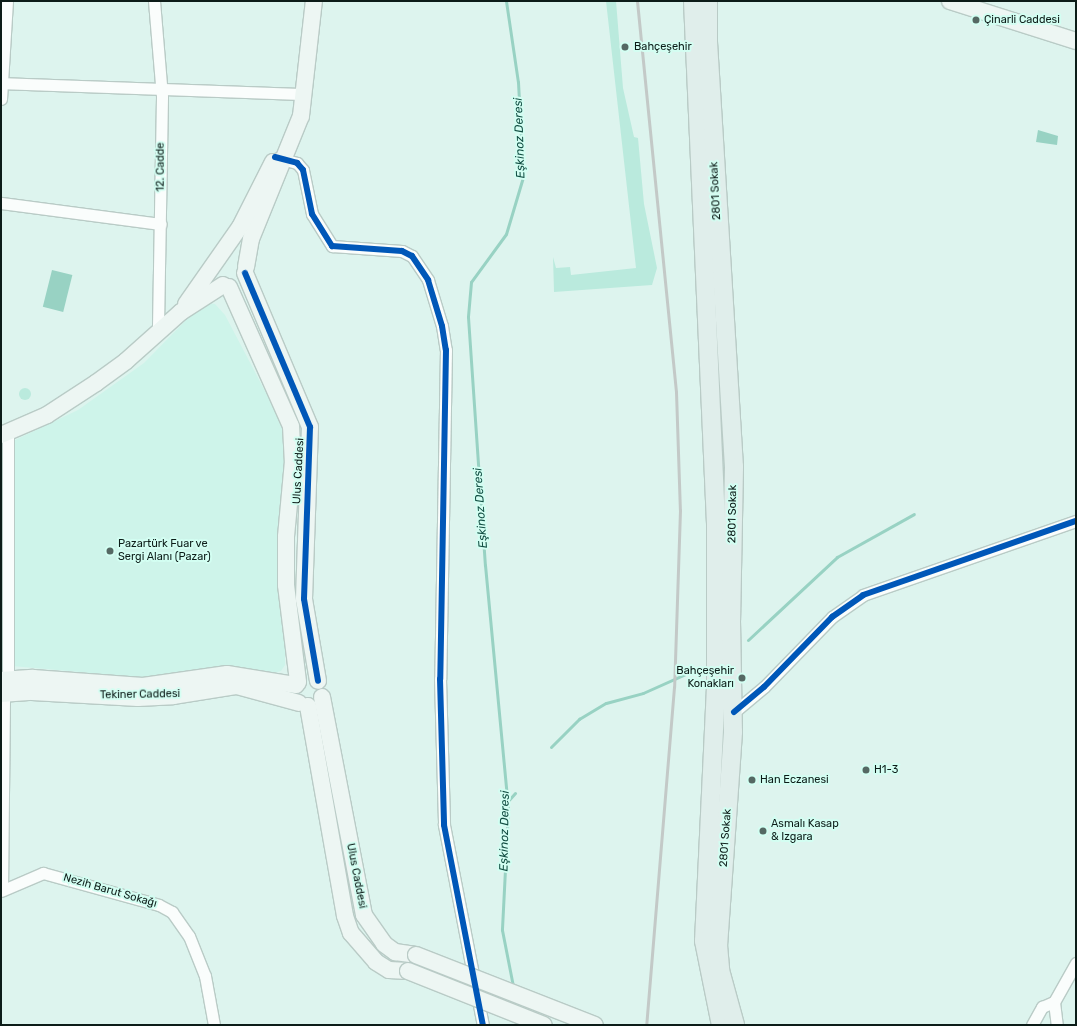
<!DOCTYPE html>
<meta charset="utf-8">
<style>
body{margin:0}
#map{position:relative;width:1077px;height:1026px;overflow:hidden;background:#ddf4ee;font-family:Rubik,sans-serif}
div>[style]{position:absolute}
.built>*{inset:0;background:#cef4ea}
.green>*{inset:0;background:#baeadd}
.round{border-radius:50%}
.water>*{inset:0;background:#98d2c3;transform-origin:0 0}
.stream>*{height:3px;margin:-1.5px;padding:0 1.5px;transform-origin:1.5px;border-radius:1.5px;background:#98d2c3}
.roads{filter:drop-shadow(1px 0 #b9cbc6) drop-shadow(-1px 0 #b9cbc6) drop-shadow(0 1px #b9cbc6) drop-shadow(0 -1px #b9cbc6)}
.street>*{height:11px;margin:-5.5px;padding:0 5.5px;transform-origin:5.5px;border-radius:5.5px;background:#fafdfc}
.secondary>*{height:16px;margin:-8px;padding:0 8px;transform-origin:8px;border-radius:8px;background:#edf6f3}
.primary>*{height:18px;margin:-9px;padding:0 9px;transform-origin:9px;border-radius:9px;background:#e0eeeb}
.rail>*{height:3px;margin:-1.5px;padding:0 1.5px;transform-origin:1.5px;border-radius:1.5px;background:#c3c9c7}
.bridges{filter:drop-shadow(1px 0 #b9cbc6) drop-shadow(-1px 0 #b9cbc6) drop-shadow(0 1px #b9cbc6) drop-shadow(0 -1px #b9cbc6)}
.secondary-bridge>*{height:16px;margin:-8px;padding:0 8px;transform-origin:8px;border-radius:8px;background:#edf6f3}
.cycleway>*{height:6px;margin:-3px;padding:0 3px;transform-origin:3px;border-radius:3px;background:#0057b8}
.dots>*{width:11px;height:11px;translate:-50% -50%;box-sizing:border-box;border:2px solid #d3fef2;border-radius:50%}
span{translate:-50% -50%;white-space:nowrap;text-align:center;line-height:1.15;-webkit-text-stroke:4px #d3fef2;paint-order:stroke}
.poi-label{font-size:11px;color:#0c1c18}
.left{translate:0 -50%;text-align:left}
.right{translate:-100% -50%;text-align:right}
.street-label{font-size:11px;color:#0c1c18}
.water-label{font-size:12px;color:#114e42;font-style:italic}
.frame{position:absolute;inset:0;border:2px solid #0c1c18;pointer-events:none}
</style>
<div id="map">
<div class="built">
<div style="clip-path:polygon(208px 303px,215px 304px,225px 315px,286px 431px,285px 665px,281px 671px,270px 674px,119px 680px,113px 675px,12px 666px,13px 441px,78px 410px,144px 363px,194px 312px)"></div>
</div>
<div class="green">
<div style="clip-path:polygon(606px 1px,616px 1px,623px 88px,634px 137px,638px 138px,644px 204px,657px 268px,652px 285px,554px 292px,553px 257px,556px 268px,570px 267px,571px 275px,636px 268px)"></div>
<div class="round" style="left:19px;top:388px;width:12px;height:12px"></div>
</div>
<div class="water">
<div style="clip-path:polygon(1038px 130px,1058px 136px,1057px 145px,1036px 142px)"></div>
<div style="left:52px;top:270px;width:21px;height:38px;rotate:14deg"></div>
</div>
<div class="stream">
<div style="left:506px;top:1px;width:82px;rotate:81.6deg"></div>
<div style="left:518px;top:82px;width:95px;rotate:87deg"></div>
<div style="left:523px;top:177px;width:59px;rotate:106.6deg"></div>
<div style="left:506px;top:234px;width:59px;rotate:126.1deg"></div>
<div style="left:471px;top:282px;width:35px;rotate:95deg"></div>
<div style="left:468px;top:317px;width:249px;rotate:86.1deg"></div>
<div style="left:485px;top:565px;width:246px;rotate:84.6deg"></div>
<div style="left:508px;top:810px;width:120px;rotate:92.9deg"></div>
<div style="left:502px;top:930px;width:57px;rotate:78.9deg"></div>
<div style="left:748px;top:640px;width:122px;rotate:-43deg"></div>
<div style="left:837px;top:557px;width:88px;rotate:-29.2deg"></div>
<div style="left:551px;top:747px;width:40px;rotate:-45deg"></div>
<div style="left:579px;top:719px;width:31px;rotate:-31deg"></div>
<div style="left:606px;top:703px;width:38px;rotate:-15deg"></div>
<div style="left:643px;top:693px;width:61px;rotate:-24.1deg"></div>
<div style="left:507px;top:802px;width:12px;rotate:-48deg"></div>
</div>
<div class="roads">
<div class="street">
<div style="left:154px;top:1px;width:96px;rotate:85.2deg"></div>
<div style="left:162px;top:97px;width:236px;rotate:91deg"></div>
<div style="left:1px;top:83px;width:301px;rotate:2.1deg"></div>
<div style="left:1px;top:99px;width:98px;rotate:-86.5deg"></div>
<div style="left:278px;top:158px;width:20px;rotate:15deg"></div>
<div style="left:297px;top:163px;width:9px;rotate:49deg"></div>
<div style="left:303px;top:170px;width:45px;rotate:78.4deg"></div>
<div style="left:312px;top:214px;width:38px;rotate:58deg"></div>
<div style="left:332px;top:246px;width:70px;rotate:4.1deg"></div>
<div style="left:402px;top:251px;width:11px;rotate:27deg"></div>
<div style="left:412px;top:256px;width:29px;rotate:56deg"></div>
<div style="left:428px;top:280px;width:48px;rotate:73.1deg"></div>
<div style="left:442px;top:326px;width:24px;rotate:81deg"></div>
<div style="left:446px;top:350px;width:329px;rotate:91deg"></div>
<div style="left:440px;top:679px;width:146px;rotate:88.4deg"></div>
<div style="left:444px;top:825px;width:204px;rotate:79deg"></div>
<div style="left:1px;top:203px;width:161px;rotate:7.5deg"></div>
<div style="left:8px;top:679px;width:245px;rotate:-90deg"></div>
<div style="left:734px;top:712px;width:39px;rotate:-40deg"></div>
<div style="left:764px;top:687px;width:98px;rotate:-45.8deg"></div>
<div style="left:832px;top:617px;width:38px;rotate:-35deg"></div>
<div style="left:863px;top:595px;width:225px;rotate:-19.2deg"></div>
<div style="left:2px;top:890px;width:196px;rotate:-89.4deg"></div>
<div style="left:1px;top:891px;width:46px;rotate:-23.2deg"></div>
<div style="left:43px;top:873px;width:120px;rotate:15.4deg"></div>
<div style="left:159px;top:905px;width:15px;rotate:28deg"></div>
<div style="left:172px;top:912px;width:29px;rotate:55deg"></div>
<div style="left:189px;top:936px;width:43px;rotate:68.2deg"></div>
<div style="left:205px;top:976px;width:50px;rotate:79.6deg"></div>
<div style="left:1054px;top:1002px;width:23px;rotate:83deg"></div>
<div style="left:1032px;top:1025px;width:21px;rotate:-61deg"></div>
<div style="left:1042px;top:1007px;width:13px;rotate:-23deg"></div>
<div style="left:1054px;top:1002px;width:45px;rotate:-60.6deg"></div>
</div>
<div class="secondary">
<div style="left:950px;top:1px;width:132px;rotate:17.6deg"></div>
<div style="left:246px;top:267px;width:28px;rotate:-80deg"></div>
<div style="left:251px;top:239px;width:133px;rotate:-67.9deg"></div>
<div style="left:301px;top:116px;width:116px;rotate:-83.6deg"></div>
<div style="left:245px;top:273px;width:167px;rotate:67.1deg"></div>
<div style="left:310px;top:427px;width:172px;rotate:92deg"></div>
<div style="left:304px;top:599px;width:83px;rotate:80.3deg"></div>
<div style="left:229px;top:287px;width:152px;rotate:66deg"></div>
<div style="left:291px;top:426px;width:35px;rotate:87deg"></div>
<div style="left:293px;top:461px;width:76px;rotate:95.3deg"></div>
<div style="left:286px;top:537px;width:48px;rotate:90deg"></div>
<div style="left:286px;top:585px;width:98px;rotate:82.9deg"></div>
<div style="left:186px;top:304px;width:94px;rotate:-55deg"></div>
<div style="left:240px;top:227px;width:73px;rotate:-63.1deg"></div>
<div style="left:1px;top:435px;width:50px;rotate:-23.5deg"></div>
<div style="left:47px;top:415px;width:59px;rotate:-33.1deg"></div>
<div style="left:96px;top:383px;width:37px;rotate:-36deg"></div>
<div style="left:126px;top:361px;width:74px;rotate:-41.7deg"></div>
<div style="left:181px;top:312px;width:50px;rotate:-32.7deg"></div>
<div style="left:1px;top:680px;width:32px;rotate:-4deg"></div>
<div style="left:33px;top:678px;width:110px;rotate:4.2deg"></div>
<div style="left:143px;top:686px;width:85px;rotate:-8.1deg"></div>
<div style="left:227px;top:674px;width:70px;rotate:9.1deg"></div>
<div style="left:1px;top:694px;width:31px;rotate:-4deg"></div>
<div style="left:32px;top:692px;width:106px;rotate:3.2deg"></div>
<div style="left:138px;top:698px;width:35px;rotate:-3deg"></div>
<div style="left:173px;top:696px;width:65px;rotate:-8.9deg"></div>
<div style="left:237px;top:686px;width:64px;rotate:15.3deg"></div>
<div style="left:322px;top:697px;width:222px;rotate:79.1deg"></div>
<div style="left:364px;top:915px;width:35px;rotate:55deg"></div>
<div style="left:384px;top:944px;width:14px;rotate:36deg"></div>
<div style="left:395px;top:952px;width:21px;rotate:8deg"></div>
<div style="left:308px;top:706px;width:213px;rotate:80deg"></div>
<div style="left:345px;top:916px;width:18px;rotate:71deg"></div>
<div style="left:351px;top:933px;width:38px;rotate:49deg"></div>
<div style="left:376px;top:962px;width:15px;rotate:32deg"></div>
<div style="left:389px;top:970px;width:19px;rotate:3deg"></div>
</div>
<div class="primary">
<div style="left:693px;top:1px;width:524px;rotate:87.48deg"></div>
<div style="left:716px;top:524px;width:163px;rotate:90deg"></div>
<div style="left:716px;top:687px;width:254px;rotate:92.7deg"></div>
<div style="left:704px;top:941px;width:86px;rotate:78.6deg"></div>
<div style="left:708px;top:1px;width:41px;rotate:90deg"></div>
<div style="left:708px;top:42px;width:426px;rotate:86.5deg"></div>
<div style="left:734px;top:467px;width:154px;rotate:91.1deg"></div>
<div style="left:731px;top:621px;width:111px;rotate:89deg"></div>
<div style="left:733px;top:732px;width:214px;rotate:94deg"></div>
<div style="left:718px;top:945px;width:25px;rotate:85deg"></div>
<div style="left:720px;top:970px;width:57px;rotate:74.7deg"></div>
</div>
</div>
<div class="rail">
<div style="left:637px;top:1px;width:393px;rotate:84.3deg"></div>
<div style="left:676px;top:392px;width:118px;rotate:88.1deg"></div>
<div style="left:680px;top:510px;width:177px;rotate:91.9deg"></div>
<div style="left:674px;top:687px;width:339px;rotate:94.7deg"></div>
</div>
<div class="bridges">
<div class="secondary-bridge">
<div style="left:416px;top:955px;width:192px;rotate:21.4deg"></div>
<div style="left:408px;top:971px;width:146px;rotate:21.7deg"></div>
</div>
</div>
<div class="cycleway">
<div style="left:275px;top:157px;width:23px;rotate:15deg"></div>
<div style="left:297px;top:163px;width:9px;rotate:49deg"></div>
<div style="left:303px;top:170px;width:45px;rotate:78.4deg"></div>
<div style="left:312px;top:214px;width:38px;rotate:58deg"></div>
<div style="left:332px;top:246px;width:70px;rotate:4.1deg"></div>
<div style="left:402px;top:251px;width:11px;rotate:27deg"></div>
<div style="left:412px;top:256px;width:29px;rotate:56deg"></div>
<div style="left:428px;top:280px;width:48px;rotate:73.1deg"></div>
<div style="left:442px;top:326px;width:24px;rotate:81deg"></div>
<div style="left:446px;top:350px;width:329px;rotate:91deg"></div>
<div style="left:440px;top:679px;width:146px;rotate:88.4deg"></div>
<div style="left:444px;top:825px;width:204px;rotate:79deg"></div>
<div style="left:245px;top:273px;width:167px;rotate:67.1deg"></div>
<div style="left:310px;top:427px;width:172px;rotate:92deg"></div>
<div style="left:304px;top:599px;width:83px;rotate:80.3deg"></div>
<div style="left:734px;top:712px;width:39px;rotate:-40deg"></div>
<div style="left:764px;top:687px;width:98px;rotate:-45.8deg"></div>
<div style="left:832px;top:617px;width:38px;rotate:-35deg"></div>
<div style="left:863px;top:595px;width:225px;rotate:-19.2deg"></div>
</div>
<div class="dots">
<div style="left:976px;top:20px;background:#556863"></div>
<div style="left:625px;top:47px;background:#556863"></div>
<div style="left:110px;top:551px;background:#556863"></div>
<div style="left:742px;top:678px;background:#556863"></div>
<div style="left:866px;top:770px;background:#556863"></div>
<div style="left:752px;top:780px;background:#556863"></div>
<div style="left:763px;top:831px;background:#556863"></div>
</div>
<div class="poi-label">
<span class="left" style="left:984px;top:20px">Çinarli Caddesi</span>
<span class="left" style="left:634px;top:47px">Bahçeşehir</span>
<span class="left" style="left:118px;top:551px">Pazartürk Fuar ve<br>Sergi Alanı (Pazar)</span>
<span class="right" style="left:734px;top:678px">Bahçeşehir<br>Konakları</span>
<span class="left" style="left:874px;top:770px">H1-3</span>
<span class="left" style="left:760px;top:780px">Han Eczanesi</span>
<span class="left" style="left:771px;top:831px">Asmalı Kasap<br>&amp; Izgara</span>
</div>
<div class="street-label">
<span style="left:161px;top:167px;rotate:-90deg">12. Cadde</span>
<span style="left:716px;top:191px;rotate:-93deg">2801 Sokak</span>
<span style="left:299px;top:471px;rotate:-87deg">Ulus Caddesi</span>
<span style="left:733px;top:514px;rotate:-89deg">2801 Sokak</span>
<span style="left:140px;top:695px;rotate:-1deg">Tekiner Caddesi</span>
<span style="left:726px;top:838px;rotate:-86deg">2801 Sokak</span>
<span style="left:356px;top:876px;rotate:79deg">Ulus Caddesi</span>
<span style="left:110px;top:891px;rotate:16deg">Nezih Barut Sokağı</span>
</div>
<div class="water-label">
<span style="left:520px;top:138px;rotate:-92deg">Eşkinoz Deresi</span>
<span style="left:481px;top:508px;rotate:-94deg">Eşkinoz Deresi</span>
<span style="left:505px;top:831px;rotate:-89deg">Eşkinoz Deresi</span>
</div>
<div class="frame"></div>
</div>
